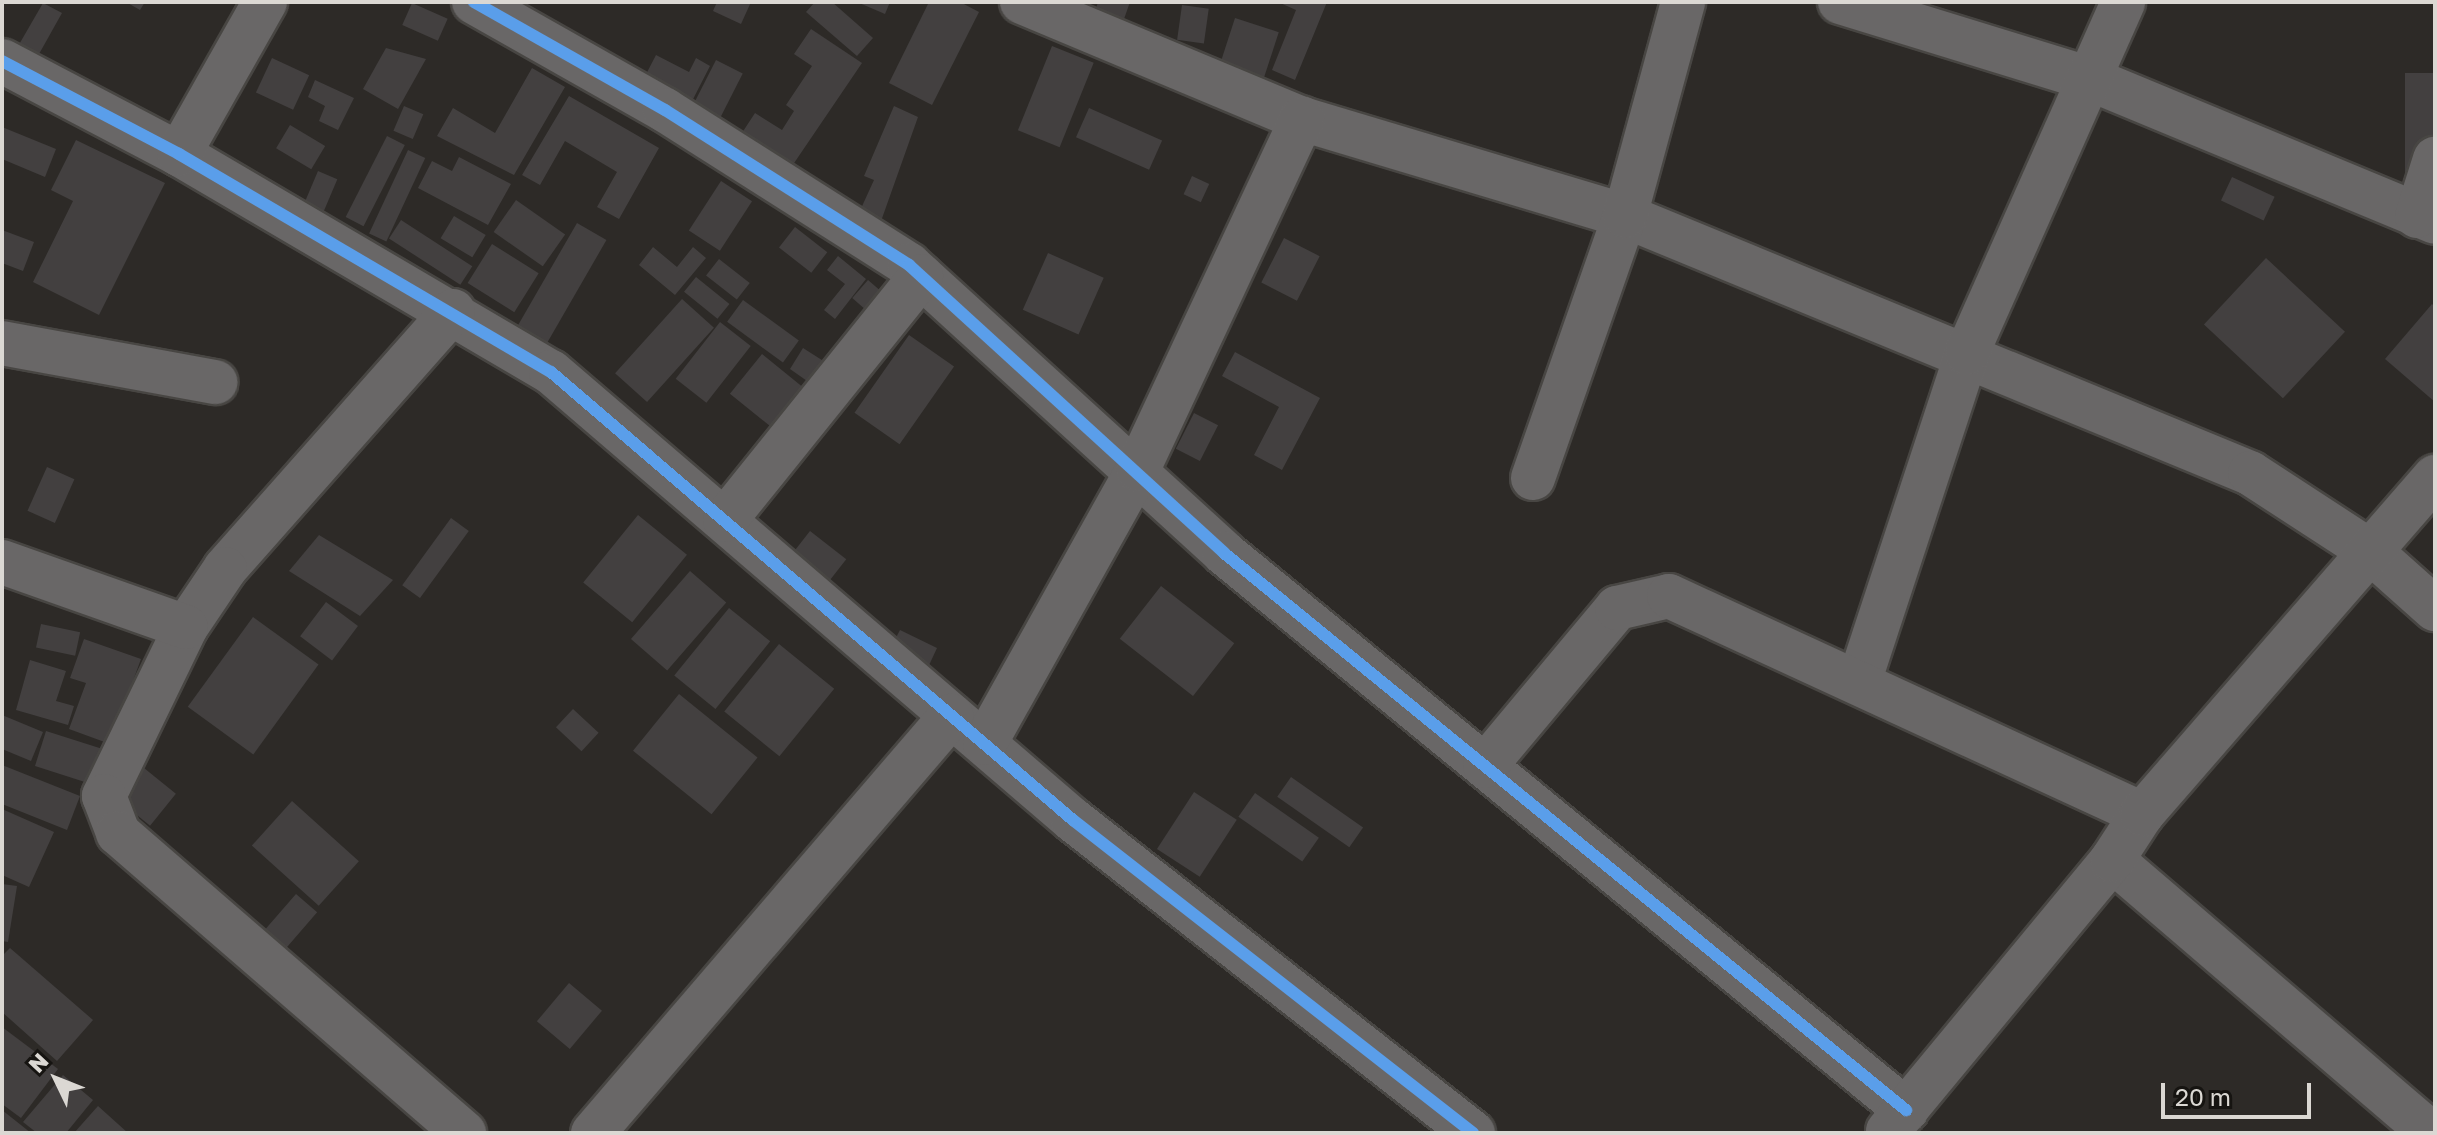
<!DOCTYPE html>
<style>
body{margin:0}
#map{position:relative;width:2437px;height:1135px;overflow:hidden;background:#2d2a27;font-family:"Golos Text",sans-serif}
div>[style]{position:absolute}
.building>*{inset:0;background:#434040;transform-origin:0 0}
.roads{filter:drop-shadow(2px 0 #484643) drop-shadow(-2px 0 #484643) drop-shadow(0 2px #484643) drop-shadow(0 -2px #484643)}
.minor>*{height:44px;margin:-22px;padding:0 22px;transform-origin:22px;border-radius:22px;background:#696767}
.cycleway>*{height:12px;margin:-6px;padding:0 6px;transform-origin:6px;border-radius:6px;background:#5a9eea}
span{translate:-50% -50%;white-space:nowrap;text-align:center;line-height:1.15;-webkit-text-stroke:7px #161411;paint-order:stroke}
.frame{position:absolute;inset:0;border:4px solid #dbd8d3;pointer-events:none}
.north{position:absolute;left:16px;top:1039px;width:80px;height:80px;-webkit-text-stroke:6px #161411;paint-order:stroke;rotate:313deg;font-size:22px;font-weight:700;line-height:32px;text-align:center;color:#dbd8d3}
.north::after{content:'';display:block;margin:auto;width:28px;height:36px;background:#dbd8d3;clip-path:polygon(50% 0,100% 100%,50% 72%,0 100%)}
.scale{position:absolute;left:2161px;top:1083px;width:150px;height:36px;box-sizing:border-box;border:4px solid #dbd8d3;border-top:0;padding-left:10px;font-size:24px;line-height:28px;white-space:nowrap;color:#dbd8d3;-webkit-text-stroke:6px #161411;paint-order:stroke}
</style>
<div id="map">
<div class="building">
<div style="clip-path:polygon(126px 2px,145px 2px,140px 10px)"></div>
<div style="clip-path:polygon(717px 2px,751px 2px,741px 24px,713px 11px)"></div>
<div style="clip-path:polygon(815px 2px,832px 2px,873px 38px,857px 56px,806px 12px)"></div>
<div style="clip-path:polygon(857px 2px,890px 2px,885px 14px)"></div>
<div style="clip-path:polygon(929px 2px,960px 2px,979px 12px,932px 105px,889px 83px)"></div>
<div style="clip-path:polygon(1098px 2px,1130px 2px,1124px 19px,1096px 9px)"></div>
<div style="clip-path:polygon(1278px 2px,1327px 2px,1295px 80px,1272px 70px,1296px 10px)"></div>
<div style="clip-path:polygon(43px 3px,62px 13px,39px 54px,17px 48px)"></div>
<div style="left:412px;top:3px;width:39px;height:24px;rotate:24deg"></div>
<div style="left:1182px;top:5px;width:27px;height:35px;rotate:8deg"></div>
<div style="left:1235px;top:18px;width:46px;height:48px;rotate:18deg"></div>
<div style="clip-path:polygon(811px 29px,862px 63px,788px 172px,738px 139px,755px 113px,782px 130px,794px 111px,786px 105px,812px 66px,794px 54px)"></div>
<div style="left:1052px;top:46px;width:45px;height:91px;rotate:22deg"></div>
<div style="clip-path:polygon(386px 48px,426px 59px,398px 109px,363px 89px)"></div>
<div style="clip-path:polygon(656px 55px,689px 72px,696px 58px,710px 66px,689px 107px,642px 82px)"></div>
<div style="left:272px;top:58px;width:41px;height:38px;rotate:25deg"></div>
<div style="left:716px;top:60px;width:30px;height:56px;rotate:27deg"></div>
<div style="clip-path:polygon(532px 68px,565px 87px,514px 175px,437px 136px,453px 108px,495px 133px)"></div>
<div style="left:2405px;top:73px;width:28px;height:116px"></div>
<div style="clip-path:polygon(315px 80px,354px 98px,338px 130px,319px 121px,325px 106px,308px 97px)"></div>
<div style="clip-path:polygon(569px 96px,659px 148px,619px 219px,597px 207px,617px 172px,565px 141px,540px 185px,522px 175px)"></div>
<div style="left:404px;top:106px;width:21px;height:27px;rotate:23deg"></div>
<div style="clip-path:polygon(894px 106px,918px 117px,880px 224px,858px 215px,874px 180px,864px 176px)"></div>
<div style="left:1089px;top:108px;width:80px;height:32px;rotate:24deg"></div>
<div style="left:290px;top:125px;width:41px;height:27px;rotate:31deg"></div>
<div style="clip-path:polygon(2px 127px,56px 149px,45px 177px,2px 159px)"></div>
<div style="left:387px;top:136px;width:20px;height:91px;rotate:27deg"></div>
<div style="clip-path:polygon(76px 140px,165px 183px,99px 315px,33px 282px,73px 201px,51px 190px)"></div>
<div style="left:408px;top:150px;width:19px;height:92px;rotate:25deg"></div>
<div style="clip-path:polygon(459px 157px,511px 184px,488px 225px,418px 188px,432px 161px,452px 171px)"></div>
<div style="left:318px;top:171px;width:21px;height:38px;rotate:23deg"></div>
<div style="left:1192px;top:176px;width:19px;height:20px;rotate:25deg"></div>
<div style="left:2232px;top:177px;width:47px;height:26px;rotate:25deg"></div>
<div style="left:721px;top:181px;width:37px;height:59px;rotate:33deg"></div>
<div style="left:516px;top:200px;width:60px;height:39px;rotate:35deg"></div>
<div style="left:454px;top:216px;width:37px;height:26px;rotate:31deg"></div>
<div style="left:401px;top:220px;width:85px;height:22px;rotate:33deg"></div>
<div style="left:577px;top:223px;width:34px;height:122px;rotate:30deg"></div>
<div style="left:795px;top:227px;width:41px;height:26px;rotate:38deg"></div>
<div style="clip-path:polygon(2px 230px,34px 242px,23px 271px,2px 263px)"></div>
<div style="left:1284px;top:238px;width:40px;height:50px;rotate:27deg"></div>
<div style="left:492px;top:244px;width:55px;height:46px;rotate:32deg"></div>
<div style="clip-path:polygon(653px 247px,677px 267px,693px 247px,706px 258px,675px 295px,639px 265px)"></div>
<div style="left:1048px;top:253px;width:61px;height:62px;rotate:24deg"></div>
<div style="clip-path:polygon(838px 256px,866px 279px,835px 319px,824px 310px,845px 284px,827px 270px)"></div>
<div style="left:2266px;top:258px;width:108px;height:91px;rotate:43deg"></div>
<div style="left:719px;top:259px;width:39px;height:21px;rotate:38deg"></div>
<div style="left:696px;top:277px;width:43px;height:19px;rotate:39deg"></div>
<div style="left:868px;top:280px;width:28px;height:24px;rotate:41deg"></div>
<div style="left:682px;top:299px;width:43px;height:100px;rotate:42deg"></div>
<div style="left:743px;top:300px;width:69px;height:27px;rotate:36deg"></div>
<div style="clip-path:polygon(2432px 304px,2435px 307px,2435px 402px,2385px 359px)"></div>
<div style="left:720px;top:322px;width:39px;height:72px;rotate:38deg"></div>
<div style="left:909px;top:335px;width:55px;height:95px;rotate:35deg"></div>
<div style="clip-path:polygon(803px 348px,836px 369px,817px 388px,790px 369px)"></div>
<div style="clip-path:polygon(1235px 352px,1320px 398px,1282px 470px,1254px 455px,1279px 407px,1222px 376px)"></div>
<div style="left:762px;top:354px;width:63px;height:51px;rotate:39deg"></div>
<div style="left:1194px;top:413px;width:27px;height:40px;rotate:27deg"></div>
<div style="left:47px;top:467px;width:30px;height:48px;rotate:24deg"></div>
<div style="left:638px;top:515px;width:63px;height:87px;rotate:39deg"></div>
<div style="left:451px;top:518px;width:22px;height:83px;rotate:36deg"></div>
<div style="left:810px;top:531px;width:46px;height:34px;rotate:38deg"></div>
<div style="clip-path:polygon(319px 535px,393px 580px,360px 616px,289px 571px)"></div>
<div style="left:690px;top:571px;width:48px;height:90px;rotate:41deg"></div>
<div style="left:1161px;top:586px;width:93px;height:67px;rotate:38deg"></div>
<div style="left:326px;top:602px;width:40px;height:43px;rotate:37deg"></div>
<div style="left:729px;top:608px;width:53px;height:87px;rotate:39deg"></div>
<div style="left:253px;top:617px;width:81px;height:111px;rotate:36deg"></div>
<div style="left:41px;top:624px;width:40px;height:24px;rotate:12deg"></div>
<div style="clip-path:polygon(900px 630px,937px 648px,924px 676px,890px 649px)"></div>
<div style="clip-path:polygon(84px 639px,141px 659px,110px 744px,69px 729px,86px 683px,70px 678px)"></div>
<div style="left:779px;top:644px;width:71px;height:87px;rotate:39deg"></div>
<div style="clip-path:polygon(30px 660px,66px 671px,56px 701px,74px 706px,68px 725px,16px 710px)"></div>
<div style="left:679px;top:694px;width:101px;height:73px;rotate:39deg"></div>
<div style="left:573px;top:709px;width:35px;height:25px;rotate:43deg"></div>
<div style="clip-path:polygon(2px 715px,43px 732px,31px 761px,2px 749px)"></div>
<div style="clip-path:polygon(46px 731px,112px 752px,88px 783px,35px 766px)"></div>
<div style="clip-path:polygon(2px 765px,80px 796px,67px 830px,2px 804px)"></div>
<div style="left:144px;top:768px;width:41px;height:41px;rotate:39deg"></div>
<div style="left:1291px;top:777px;width:88px;height:24px;rotate:35deg"></div>
<div style="left:1194px;top:792px;width:51px;height:68px;rotate:33deg"></div>
<div style="left:1255px;top:793px;width:78px;height:29px;rotate:35deg"></div>
<div style="left:292px;top:801px;width:90px;height:60px;rotate:42deg"></div>
<div style="clip-path:polygon(2px 809px,54px 832px,29px 887px,2px 875px)"></div>
<div style="clip-path:polygon(2px 884px,17px 886px,8px 942px,2px 941px)"></div>
<div style="left:296px;top:894px;width:28px;height:61px;rotate:41deg"></div>
<div style="clip-path:polygon(10px 948px,93px 1020px,57px 1061px,2px 1012px,2px 956px)"></div>
<div style="left:569px;top:983px;width:43px;height:50px;rotate:40deg"></div>
<div style="clip-path:polygon(2px 1027px,58px 1069px,21px 1118px,2px 1104px)"></div>
<div style="clip-path:polygon(63px 1075px,93px 1100px,66px 1133px,37px 1133px,23px 1122px)"></div>
<div style="clip-path:polygon(98px 1106px,128px 1133px,74px 1133px)"></div>
<div style="clip-path:polygon(2px 1110px,31px 1133px,2px 1133px)"></div>
</div>
<div class="roads">
<div class="minor">
<div style="left:474px;top:2px;width:219px;rotate:29.5deg"></div>
<div style="left:665px;top:110px;width:289px;rotate:32.4deg"></div>
<div style="left:909px;top:265px;width:427px;rotate:42.4deg"></div>
<div style="left:1224px;top:553px;width:881px;rotate:39.24deg"></div>
<div style="left:1022px;top:2px;width:303px;rotate:22.7deg"></div>
<div style="left:1302px;top:119px;width:337px;rotate:16.7deg"></div>
<div style="left:1625px;top:216px;width:676px;rotate:22.35deg"></div>
<div style="left:2250px;top:473px;width:145px;rotate:33.1deg"></div>
<div style="left:2371px;top:552px;width:86px;rotate:41.7deg"></div>
<div style="left:1840px;top:2px;width:262px;rotate:17.1deg"></div>
<div style="left:2090px;top:79px;width:373px;rotate:22.5deg"></div>
<div style="left:2px;top:61px;width:200px;rotate:27.7deg"></div>
<div style="left:179px;top:154px;width:431px;rotate:30.4deg"></div>
<div style="left:551px;top:372px;width:688px;rotate:40.64deg"></div>
<div style="left:1073px;top:820px;width:508px;rotate:38.04deg"></div>
<div style="left:179px;top:154px;width:175px;rotate:-60.5deg"></div>
<div style="left:2417px;top:216px;width:60px;rotate:-72.5deg"></div>
<div style="left:453px;top:311px;width:344px;rotate:131.5deg"></div>
<div style="left:225px;top:569px;width:70px;rotate:123.9deg"></div>
<div style="left:186px;top:627px;width:188px;rotate:115.9deg"></div>
<div style="left:104px;top:796px;width:40px;rotate:69deg"></div>
<div style="left:118px;top:833px;width:458px;rotate:40.9deg"></div>
<div style="left:2px;top:343px;width:217px;rotate:10.4deg"></div>
<div style="left:1533px;top:478px;width:278px;rotate:-70.7deg"></div>
<div style="left:1625px;top:216px;width:222px;rotate:-74.8deg"></div>
<div style="left:725px;top:520px;width:313px;rotate:-51.2deg"></div>
<div style="left:2px;top:562px;width:195px;rotate:19.5deg"></div>
<div style="left:1859px;top:682px;width:346px;rotate:-71.8deg"></div>
<div style="left:1967px;top:353px;width:384px;rotate:-66deg"></div>
<div style="left:985px;top:743px;width:314px;rotate:-60.8deg"></div>
<div style="left:1138px;top:469px;width:387px;rotate:-64.9deg"></div>
<div style="left:1485px;top:766px;width:206px;rotate:-50.1deg"></div>
<div style="left:1617px;top:608px;width:53px;rotate:-13deg"></div>
<div style="left:1669px;top:596px;width:521px;rotate:24.74deg"></div>
<div style="left:2112px;top:860px;width:420px;rotate:40.6deg"></div>
<div style="left:1888px;top:1131px;width:352px;rotate:-50.4deg"></div>
<div style="left:2112px;top:860px;width:55px;rotate:-56.9deg"></div>
<div style="left:2142px;top:814px;width:447px;rotate:-49deg"></div>
<div style="left:593px;top:1133px;width:550px;rotate:-49.35deg"></div>
</div>
</div>
<div class="cycleway">
<div style="left:474px;top:2px;width:219px;rotate:29.5deg"></div>
<div style="left:665px;top:110px;width:289px;rotate:32.4deg"></div>
<div style="left:909px;top:265px;width:427px;rotate:42.4deg"></div>
<div style="left:1224px;top:553px;width:881px;rotate:39.24deg"></div>
<div style="left:2px;top:61px;width:200px;rotate:27.7deg"></div>
<div style="left:179px;top:154px;width:431px;rotate:30.4deg"></div>
<div style="left:551px;top:372px;width:688px;rotate:40.64deg"></div>
<div style="left:1073px;top:820px;width:508px;rotate:38.04deg"></div>
</div>
<div class="frame"></div>
<div class="north">N</div>
<div class="scale">20 m</div>
</div>
